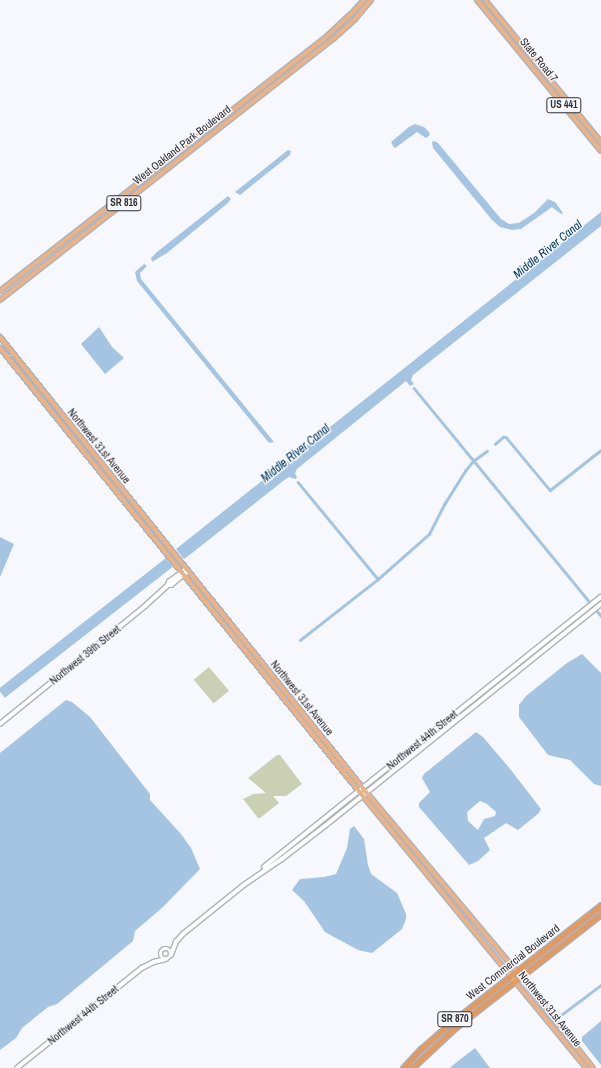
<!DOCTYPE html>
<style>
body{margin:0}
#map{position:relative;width:601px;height:1068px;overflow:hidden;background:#f7f8fe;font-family:"Archivo Narrow",sans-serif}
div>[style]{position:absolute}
.green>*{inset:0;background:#cbd0b5;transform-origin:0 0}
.water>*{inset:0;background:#a4c4e1;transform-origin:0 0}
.canal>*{height:2.5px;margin:-1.25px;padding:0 1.25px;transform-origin:1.25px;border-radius:1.25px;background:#a4c4e1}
.roads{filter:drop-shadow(1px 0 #b0b1ba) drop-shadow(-1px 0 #b0b1ba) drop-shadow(0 1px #b0b1ba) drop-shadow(0 -1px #b0b1ba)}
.tertiary>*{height:3.5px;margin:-1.75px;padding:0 1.75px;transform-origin:1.75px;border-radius:1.75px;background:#fff}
.tertiary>.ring{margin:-1.75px;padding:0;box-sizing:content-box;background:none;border:3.5px solid #fff;border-radius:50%}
.primary>*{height:4px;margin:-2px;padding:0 2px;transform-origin:2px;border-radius:2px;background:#e8b389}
.trunk>*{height:4.5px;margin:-2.25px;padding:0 2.25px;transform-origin:2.25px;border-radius:2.25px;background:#e09a62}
span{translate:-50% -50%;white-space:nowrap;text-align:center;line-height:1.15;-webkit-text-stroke:3px #f7f8fe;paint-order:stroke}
.shield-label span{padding:1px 3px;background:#f7f8fe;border:1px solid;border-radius:3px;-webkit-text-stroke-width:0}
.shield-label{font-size:10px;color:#2f2f33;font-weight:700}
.street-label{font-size:11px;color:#2f2f33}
.water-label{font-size:12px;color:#00355a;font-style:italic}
</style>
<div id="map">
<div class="green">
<div style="left:209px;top:667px;width:31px;height:20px;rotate:50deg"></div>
<div style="clip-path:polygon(277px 755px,280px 755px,302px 784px,286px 796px,273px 796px,279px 803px,260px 818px,258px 818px,243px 799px,253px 794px,266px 793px,248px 778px)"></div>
</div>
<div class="water">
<div style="clip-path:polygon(415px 124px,424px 127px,429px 132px,430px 135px,426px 138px,417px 132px,395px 148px,393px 146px,391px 142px,409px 127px)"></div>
<div style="clip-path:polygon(434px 141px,438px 143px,501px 219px,509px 224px,519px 223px,534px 213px,548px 199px,555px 202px,563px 213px,561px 214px,552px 207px,521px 229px,512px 230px,500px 227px,492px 220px,433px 148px,432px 142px)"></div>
<div style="clip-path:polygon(288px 150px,291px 151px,290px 155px,240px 195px,235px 192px)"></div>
<div style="clip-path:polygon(228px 196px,231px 199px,228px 203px,167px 253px,152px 262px,151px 258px,157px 252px)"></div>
<div style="clip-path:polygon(601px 212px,601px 226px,413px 375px,411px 380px,414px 384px,410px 386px,406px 381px,297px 469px,295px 473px,297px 478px,295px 479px,289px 477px,283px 481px,187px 557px,184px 559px,176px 549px)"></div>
<div style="clip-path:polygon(144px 264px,147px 266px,140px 273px,141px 279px,274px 442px,269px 443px,137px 281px,135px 272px)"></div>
<div style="clip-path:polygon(99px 327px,112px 347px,124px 358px,105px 374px,81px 344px)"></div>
<div style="clip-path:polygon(0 537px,14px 544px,0 577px)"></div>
<div style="left:166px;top:558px;width:11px;height:213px;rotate:52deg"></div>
<div style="clip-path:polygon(582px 654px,601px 673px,601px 786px,594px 784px,570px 760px,548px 755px,519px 717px,519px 705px,526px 696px,567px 663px)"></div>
<div style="clip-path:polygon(66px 700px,72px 702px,90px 717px,150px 794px,150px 800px,181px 834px,191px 848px,200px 869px,163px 907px,135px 931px,133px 941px,57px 1004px,48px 1007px,22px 1028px,16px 1038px,0 1050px,0 753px)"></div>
<div style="clip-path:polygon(evenodd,476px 732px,483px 737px,511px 770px,541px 809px,539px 813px,518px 830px,506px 823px,484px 838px,490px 850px,478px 861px,469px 865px,419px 807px,419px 803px,430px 792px,422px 778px,424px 774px,476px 732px,480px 801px,487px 804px,496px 812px,495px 816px,484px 819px,478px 830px,468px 821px,467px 812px,480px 801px)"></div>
<div style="clip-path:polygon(354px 826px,364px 839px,368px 865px,371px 874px,397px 893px,406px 914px,406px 919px,402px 929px,372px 953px,358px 950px,325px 932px,304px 901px,292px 890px,300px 879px,324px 877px,336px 874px,347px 848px,350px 829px)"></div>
<div style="clip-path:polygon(601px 1021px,601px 1065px,582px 1041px,582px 1037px)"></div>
<div style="clip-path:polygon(475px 1048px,490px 1068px,450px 1068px,453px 1065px)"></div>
</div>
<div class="canal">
<div style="left:414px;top:388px;width:295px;rotate:50.6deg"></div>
<div style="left:495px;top:444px;width:11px;rotate:-41deg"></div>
<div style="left:503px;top:437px;width:3px"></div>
<div style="left:506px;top:437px;width:69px;rotate:50.3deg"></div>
<div style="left:550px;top:490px;width:65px;rotate:-38.1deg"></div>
<div style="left:298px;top:482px;width:126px;rotate:50.5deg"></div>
<div style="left:378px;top:579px;width:68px;rotate:-41.4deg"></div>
<div style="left:429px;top:534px;width:35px;rotate:-63deg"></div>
<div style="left:445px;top:503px;width:38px;rotate:-58deg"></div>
<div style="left:465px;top:471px;width:13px;rotate:-51deg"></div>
<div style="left:473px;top:461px;width:17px;rotate:-36deg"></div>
<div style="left:300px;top:640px;width:99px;rotate:-38deg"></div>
<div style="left:561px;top:1015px;width:50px;rotate:-36.9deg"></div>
</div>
<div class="roads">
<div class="tertiary">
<div style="left:168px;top:585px;width:3px;rotate:-72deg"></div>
<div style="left:169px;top:582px;width:21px;rotate:-37deg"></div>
<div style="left:0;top:724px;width:187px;rotate:-39.1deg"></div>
<div style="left:145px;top:606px;width:31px;rotate:-42deg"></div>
<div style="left:168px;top:585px;width:3px"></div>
<div style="left:171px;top:585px;width:22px;rotate:-39deg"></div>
<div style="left:264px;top:867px;width:432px;rotate:-38.7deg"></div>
<div class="ring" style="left:160.5px;top:948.5px;width:7.5px;height:7.5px"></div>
<div style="left:171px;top:955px;width:14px;rotate:-69deg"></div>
<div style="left:176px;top:942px;width:11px;rotate:-49deg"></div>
<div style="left:183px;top:934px;width:78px;rotate:-38.8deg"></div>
<div style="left:244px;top:885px;width:46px;rotate:-34.4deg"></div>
<div style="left:282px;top:859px;width:54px;rotate:-37.5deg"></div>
<div style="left:325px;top:826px;width:354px;rotate:-38.8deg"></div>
<div style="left:17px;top:1068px;width:160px;rotate:-38.7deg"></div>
<div style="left:142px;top:968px;width:13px;rotate:-27deg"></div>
<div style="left:154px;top:962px;width:12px;rotate:-14deg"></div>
</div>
<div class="primary">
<div style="left:477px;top:0;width:195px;rotate:50.6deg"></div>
<div style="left:485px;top:0;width:183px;rotate:50.8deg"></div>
<div style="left:0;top:291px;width:410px;rotate:-37.9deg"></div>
<div style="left:324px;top:39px;width:37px;rotate:-43deg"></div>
<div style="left:351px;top:14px;width:19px;rotate:-47deg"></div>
<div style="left:0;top:300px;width:423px;rotate:-38.1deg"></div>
<div style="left:333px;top:39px;width:30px;rotate:-42deg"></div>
<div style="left:355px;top:19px;width:25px;rotate:-50deg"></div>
<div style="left:0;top:337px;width:584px;rotate:51.19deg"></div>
<div style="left:366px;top:792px;width:249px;rotate:50deg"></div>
<div style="left:526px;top:983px;width:108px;rotate:51.8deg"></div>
<div style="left:0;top:348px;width:575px;rotate:51deg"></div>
<div style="left:362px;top:795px;width:353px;rotate:50.6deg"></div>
</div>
<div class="trunk">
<div style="left:403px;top:1068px;width:26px;rotate:-47deg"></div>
<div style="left:421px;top:1049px;width:41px;rotate:-41.1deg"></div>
<div style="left:452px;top:1022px;width:189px;rotate:-38.1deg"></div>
<div style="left:412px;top:1068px;width:60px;rotate:-43deg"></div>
<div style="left:456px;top:1027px;width:184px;rotate:-37.9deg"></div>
</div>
</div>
<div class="shield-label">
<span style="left:564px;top:105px">US 441</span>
<span style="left:124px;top:203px">SR 816</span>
<span style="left:455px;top:1019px">SR 870</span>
</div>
<div class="street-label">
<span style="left:539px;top:60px;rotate:51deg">State Road 7</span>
<span style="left:182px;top:145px;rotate:-38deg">West Oakland Park Boulevard</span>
<span style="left:99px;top:446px;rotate:51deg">Northwest 31st Avenue</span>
<span style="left:85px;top:655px;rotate:-39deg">Northwest 39th Street</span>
<span style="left:302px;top:698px;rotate:51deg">Northwest 31st Avenue</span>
<span style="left:422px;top:740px;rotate:-39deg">Northwest 44th Street</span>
<span style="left:513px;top:962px;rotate:-38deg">West Commercial Boulevard</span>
<span style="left:550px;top:1009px;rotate:51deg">Northwest 31st Avenue</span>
<span style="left:83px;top:1015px;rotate:-39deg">Northwest 44th Street</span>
</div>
<div class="water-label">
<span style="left:548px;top:250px;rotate:-39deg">Middle River Canal</span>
<span style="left:296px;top:454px;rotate:-39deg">Middle River Canal</span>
</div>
</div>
